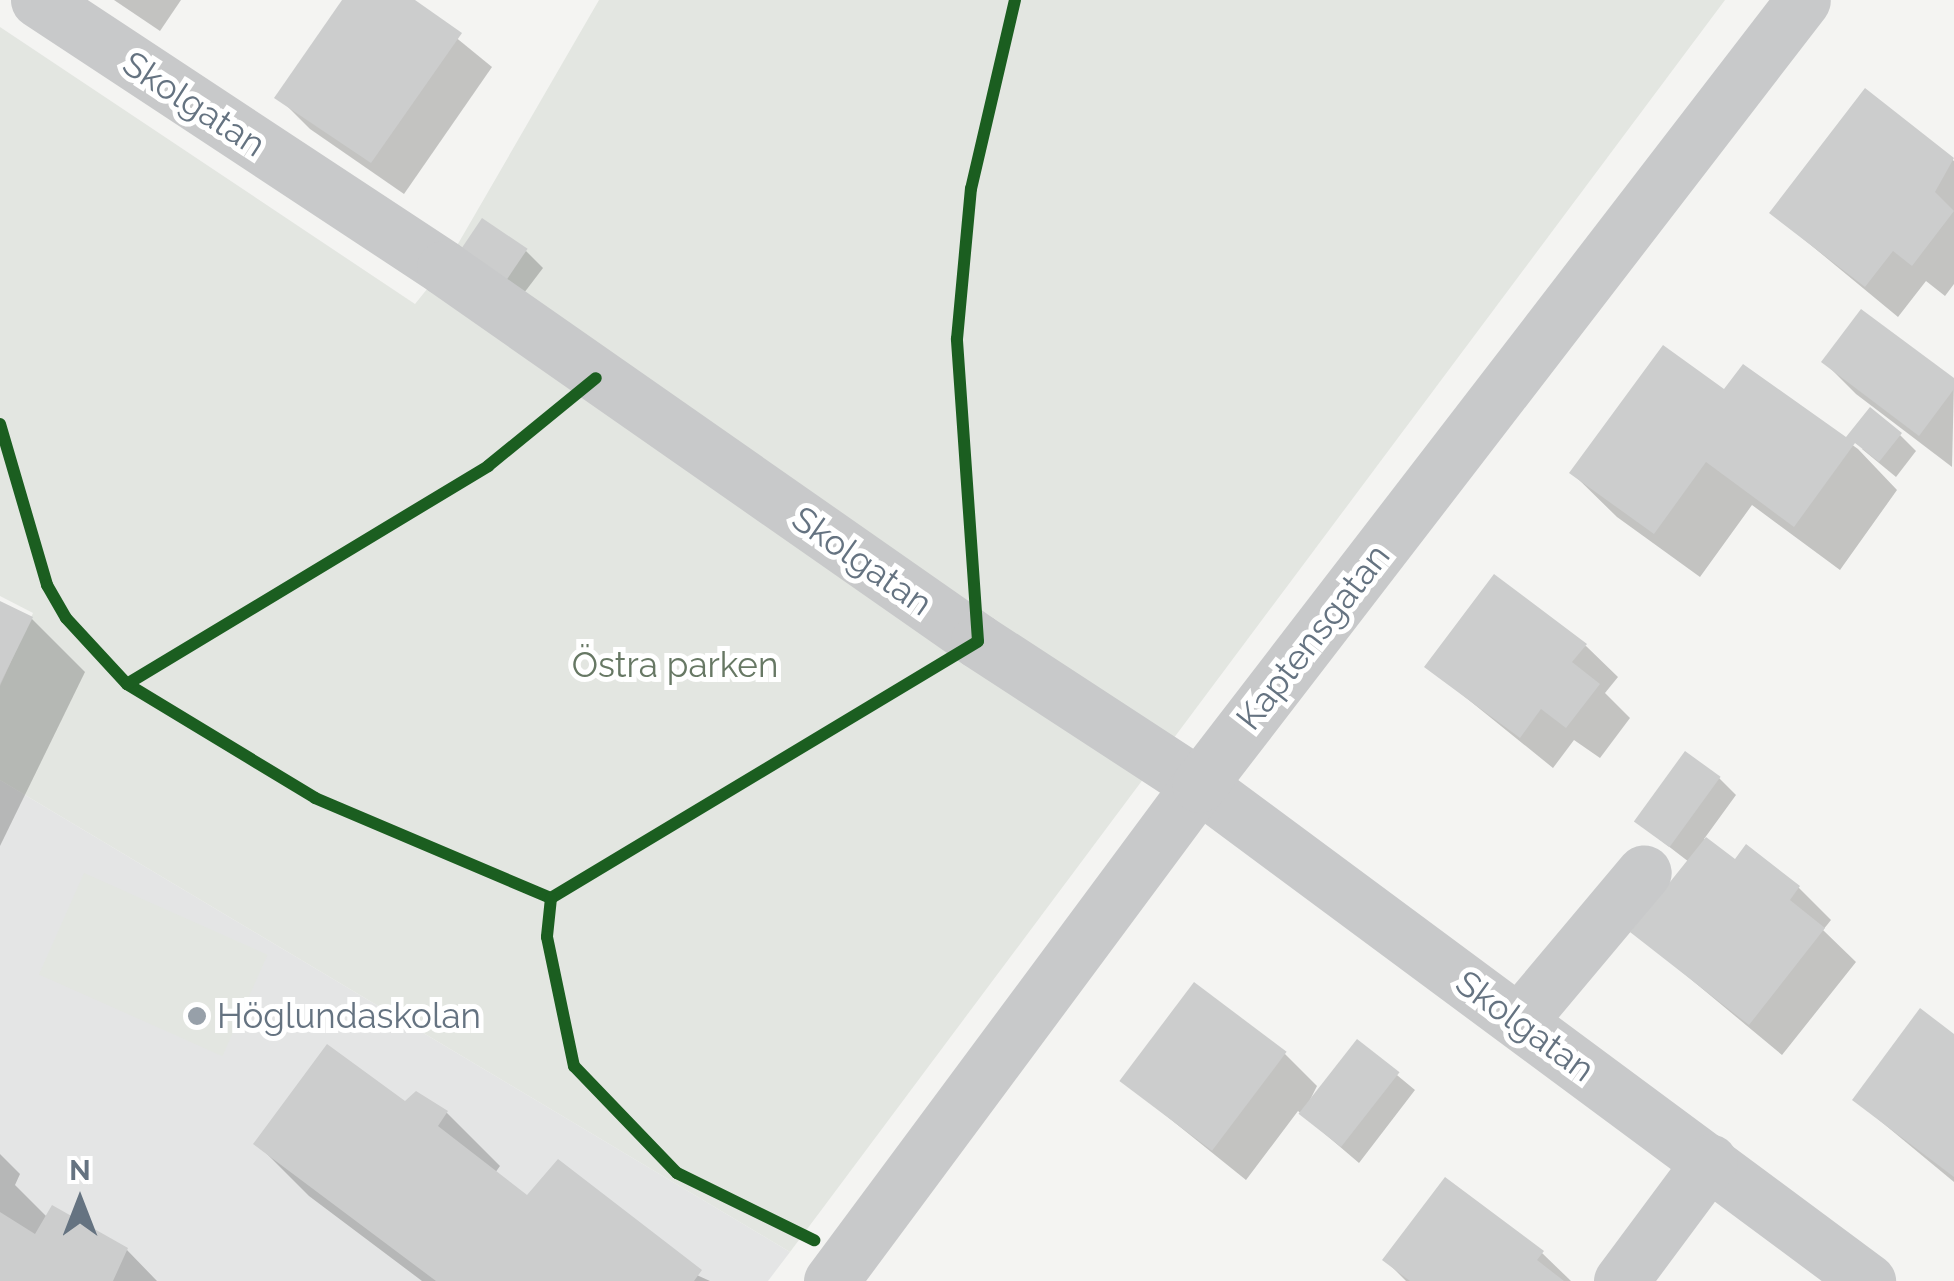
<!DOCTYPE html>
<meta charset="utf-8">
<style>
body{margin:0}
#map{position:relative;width:1954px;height:1281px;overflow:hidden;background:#f4f4f2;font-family:Raleway,sans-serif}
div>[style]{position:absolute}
.built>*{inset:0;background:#e4e5e5}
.green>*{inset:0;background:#e3e6e1;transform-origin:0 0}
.shadow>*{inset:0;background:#0003}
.building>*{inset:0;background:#cccdcd;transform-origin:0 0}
.minor>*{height:55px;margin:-27.5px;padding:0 27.5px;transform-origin:27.5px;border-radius:27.5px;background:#c8c9ca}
.cycleway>*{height:12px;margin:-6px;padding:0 6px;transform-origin:6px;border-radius:6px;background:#1b5e20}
.dots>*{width:28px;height:28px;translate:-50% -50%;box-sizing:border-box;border:5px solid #fff;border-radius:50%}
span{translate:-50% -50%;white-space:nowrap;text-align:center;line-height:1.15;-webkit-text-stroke:10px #fff;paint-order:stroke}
.street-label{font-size:35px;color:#657381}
.park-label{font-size:35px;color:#677864}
.poi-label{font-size:35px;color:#657381}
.left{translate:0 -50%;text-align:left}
.north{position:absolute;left:30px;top:1151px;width:100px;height:100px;-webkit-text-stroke:8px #fff;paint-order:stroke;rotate:0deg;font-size:28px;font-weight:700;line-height:40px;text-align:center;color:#657381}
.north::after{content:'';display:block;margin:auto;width:35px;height:45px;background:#657381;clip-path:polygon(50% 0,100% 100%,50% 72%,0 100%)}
</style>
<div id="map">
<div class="built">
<div style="clip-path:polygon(0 780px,790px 1252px,768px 1281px,0 1281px)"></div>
</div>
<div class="green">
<div style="clip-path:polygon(599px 0,1725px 0,790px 1252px,0 780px,0 686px,33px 613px,0 596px,0 27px,415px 304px,444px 268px)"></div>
<div style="left:84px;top:873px;width:201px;height:111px;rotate:24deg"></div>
</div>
<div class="shadow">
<div style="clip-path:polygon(114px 0,181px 0,160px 31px)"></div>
<div style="clip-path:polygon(345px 0,410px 0,492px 67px,404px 194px,310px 129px,278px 97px)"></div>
<div style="clip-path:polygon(1865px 92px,1954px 161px,1954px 284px,1945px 296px,1926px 281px,1898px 317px,1772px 213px)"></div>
<div style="clip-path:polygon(526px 251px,543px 268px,524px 293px,481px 264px)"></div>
<div style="clip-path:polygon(1824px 362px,1954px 382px,1952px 467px,1856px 394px)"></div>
<div style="clip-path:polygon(1744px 367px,1858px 449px,1897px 490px,1840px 570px,1752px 505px,1700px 577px,1617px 517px,1572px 473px,1725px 393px)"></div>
<div style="clip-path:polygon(1900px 435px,1916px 451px,1896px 477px,1862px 449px)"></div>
<div style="clip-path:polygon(0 604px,32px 619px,85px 672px,0 846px)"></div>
<div style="clip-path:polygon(1586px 646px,1618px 677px,1605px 693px,1630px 718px,1600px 758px,1574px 740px,1553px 768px,1428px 667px)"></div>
<div style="clip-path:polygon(1719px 778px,1736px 795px,1704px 839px,1735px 862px,1799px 888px,1831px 920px,1823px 930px,1856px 962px,1782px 1055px,1634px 932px,1689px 862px,1637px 822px)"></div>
<div style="clip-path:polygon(1954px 1037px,1954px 1182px,1855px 1100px)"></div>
<div style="clip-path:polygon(1357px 1042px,1415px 1090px,1359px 1163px,1298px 1111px,1246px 1180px,1123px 1081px,1285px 1054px,1317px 1086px,1307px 1106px)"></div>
<div style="clip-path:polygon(405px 1105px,447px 1113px,500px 1166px,495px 1173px,528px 1199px,710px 1281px,422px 1281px,309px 1196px,256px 1143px)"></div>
<div style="clip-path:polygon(0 1154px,20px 1174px,15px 1185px,47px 1217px,127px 1250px,157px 1281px,0 1281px)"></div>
<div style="clip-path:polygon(1542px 1253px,1571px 1281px,1406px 1281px,1385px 1260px)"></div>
</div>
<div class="building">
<div style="clip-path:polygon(342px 0,415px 0,462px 33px,371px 163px,274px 98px)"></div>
<div style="clip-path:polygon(1865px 88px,1954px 158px,1935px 192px,1954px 211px,1912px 266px,1893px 251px,1865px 287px,1769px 213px)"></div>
<div style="left:482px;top:218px;width:55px;height:37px;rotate:34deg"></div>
<div style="clip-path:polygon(1861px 309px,1954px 378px,1954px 389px,1919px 436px,1821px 362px)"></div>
<div style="clip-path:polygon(1663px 345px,1724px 389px,1743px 364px,1846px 437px,1870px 407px,1902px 433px,1879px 462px,1855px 443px,1794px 527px,1706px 462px,1654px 534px,1569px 473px)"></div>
<div style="clip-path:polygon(1494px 574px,1587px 644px,1572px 662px,1600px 684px,1566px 728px,1541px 709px,1520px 738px,1424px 667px)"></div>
<div style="clip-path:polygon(0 601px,33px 617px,0 684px)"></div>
<div style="left:1685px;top:751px;width:44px;height:87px;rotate:36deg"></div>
<div style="clip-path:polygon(1706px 837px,1735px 859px,1746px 844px,1800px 886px,1790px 900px,1825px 928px,1749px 1025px,1630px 932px)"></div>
<div style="left:1194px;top:982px;width:116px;height:124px;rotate:37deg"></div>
<div style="clip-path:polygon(1920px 1008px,1954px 1034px,1954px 1177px,1852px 1100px)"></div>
<div style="left:1357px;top:1039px;width:54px;height:95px;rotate:38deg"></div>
<div style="clip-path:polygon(327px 1044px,405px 1101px,416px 1091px,448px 1111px,438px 1126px,527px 1195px,558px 1159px,702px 1270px,694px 1281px,436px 1281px,253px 1144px)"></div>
<div style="clip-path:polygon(1445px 1177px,1544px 1251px,1537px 1260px,1564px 1281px,1410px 1281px,1382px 1260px)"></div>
<div style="clip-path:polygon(52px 1205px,128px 1248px,113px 1281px,0 1281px,0 1212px,35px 1234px)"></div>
</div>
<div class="minor">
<div style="left:38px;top:0;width:486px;rotate:33.4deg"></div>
<div style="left:444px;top:268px;width:651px;rotate:34.93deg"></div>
<div style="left:978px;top:641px;width:264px;rotate:33.1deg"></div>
<div style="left:1199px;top:785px;width:833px;rotate:36.55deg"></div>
<div style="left:1519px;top:1021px;width:194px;rotate:-50deg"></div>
<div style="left:831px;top:1281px;width:618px;rotate:-53.43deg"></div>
<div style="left:1199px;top:785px;width:990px;rotate:-52.42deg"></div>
<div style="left:1621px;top:1281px;width:149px;rotate:-53.4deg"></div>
</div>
<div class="cycleway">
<div style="left:0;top:424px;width:168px;rotate:73.7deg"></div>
<div style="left:47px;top:585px;width:38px;rotate:60deg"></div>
<div style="left:66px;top:618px;width:90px;rotate:47.3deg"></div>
<div style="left:127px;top:684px;width:220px;rotate:31.2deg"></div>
<div style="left:315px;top:798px;width:256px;rotate:23deg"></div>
<div style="left:551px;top:898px;width:498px;rotate:-31deg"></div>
<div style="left:978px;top:641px;width:303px;rotate:-94deg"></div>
<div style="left:957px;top:339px;width:151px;rotate:-84.7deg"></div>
<div style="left:971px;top:189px;width:194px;rotate:-76.9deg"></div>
<div style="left:127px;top:684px;width:422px;rotate:-31.1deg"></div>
<div style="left:488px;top:466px;width:139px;rotate:-39.2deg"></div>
<div style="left:551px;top:898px;width:39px;rotate:96deg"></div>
<div style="left:547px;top:937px;width:132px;rotate:78.2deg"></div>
<div style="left:574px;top:1066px;width:149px;rotate:46.1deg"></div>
<div style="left:677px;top:1173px;width:153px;rotate:26.1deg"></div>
</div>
<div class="dots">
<div style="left:197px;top:1016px;background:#97a0a9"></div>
</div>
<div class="street-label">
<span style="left:194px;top:104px;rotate:33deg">Skolgatan</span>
<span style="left:862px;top:561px;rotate:35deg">Skolgatan</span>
<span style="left:1313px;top:637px;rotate:-52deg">Kaptensgatan</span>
<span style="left:1525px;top:1026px;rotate:36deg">Skolgatan</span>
</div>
<div class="park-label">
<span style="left:675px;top:665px">Östra parken</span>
</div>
<div class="poi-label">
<span class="left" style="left:217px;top:1016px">Höglundaskolan</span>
</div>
<div class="north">N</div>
</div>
